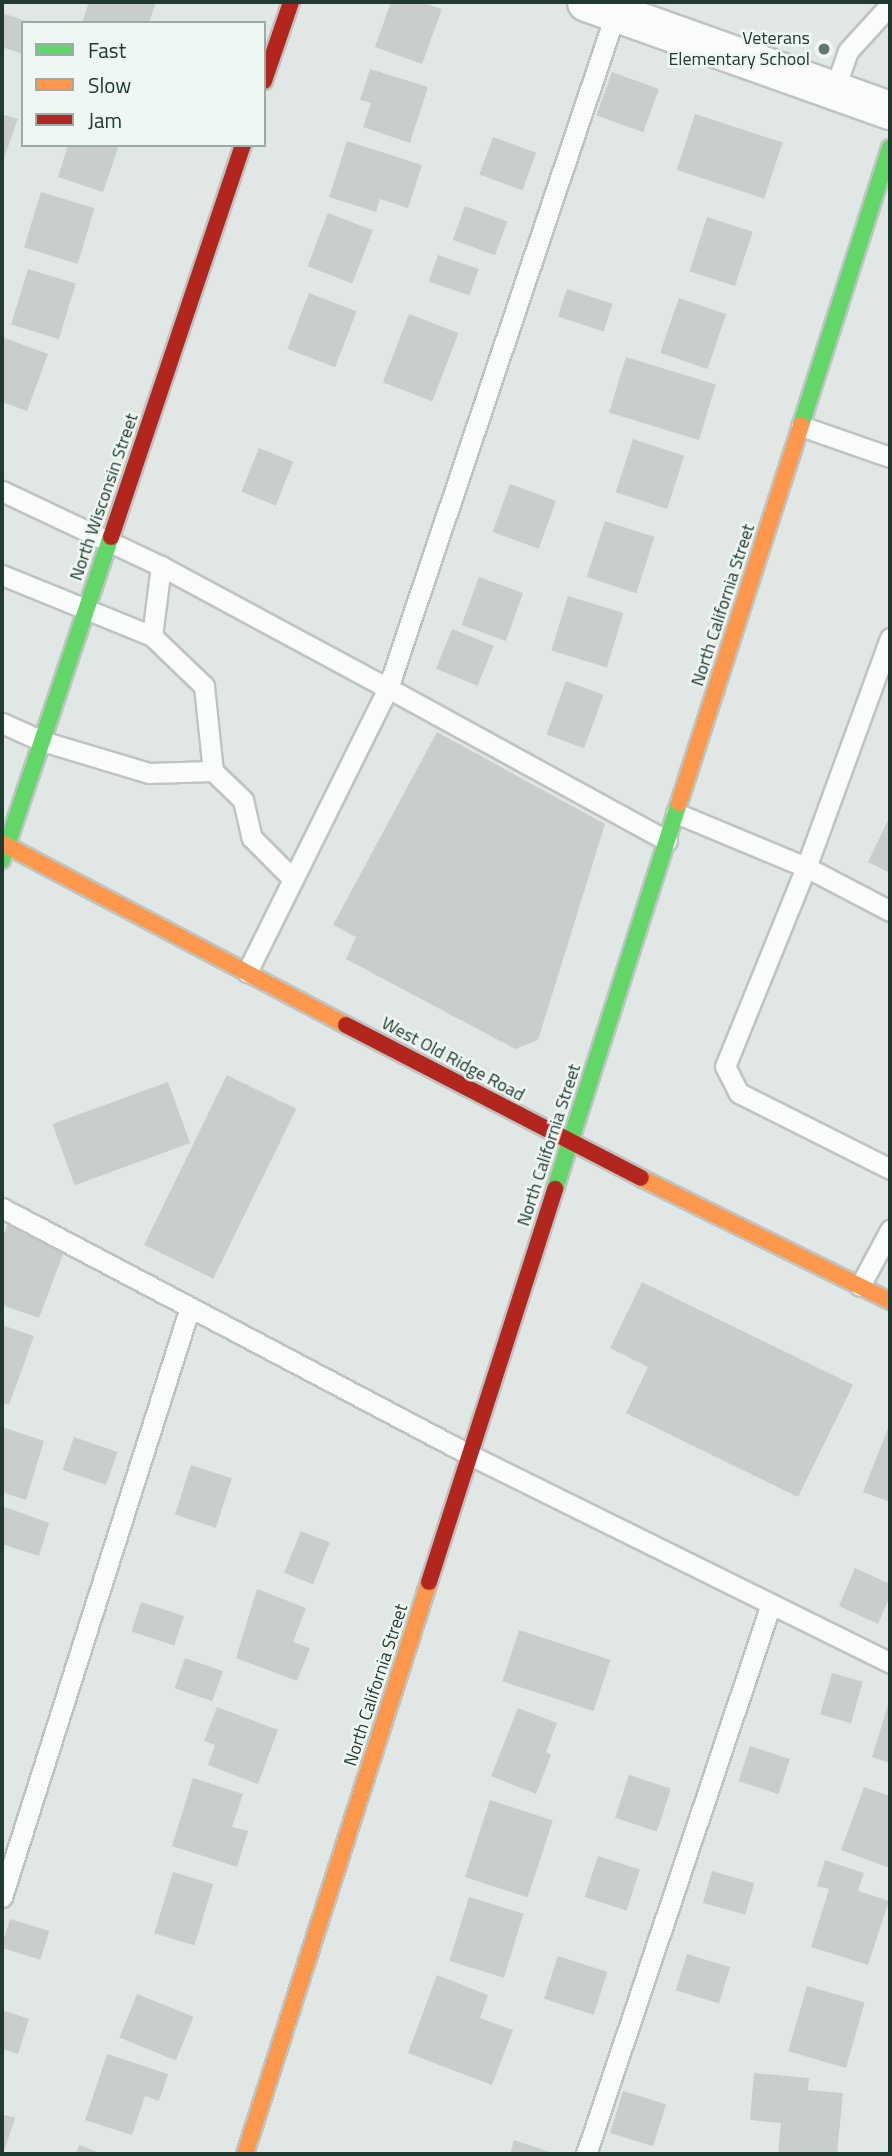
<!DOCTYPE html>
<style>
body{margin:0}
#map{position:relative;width:892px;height:2156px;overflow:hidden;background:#e1e7e4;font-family:"Titillium Web",sans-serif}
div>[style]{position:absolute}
.building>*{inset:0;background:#c9cecc;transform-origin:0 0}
.roads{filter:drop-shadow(2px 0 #bec4c1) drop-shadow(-2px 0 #bec4c1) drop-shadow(0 2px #bec4c1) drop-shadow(0 -2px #bec4c1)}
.lane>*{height:19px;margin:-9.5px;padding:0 9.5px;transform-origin:9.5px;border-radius:9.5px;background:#fafbfb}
.street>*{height:37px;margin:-18.5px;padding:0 18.5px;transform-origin:18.5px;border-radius:18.5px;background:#fafbfb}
.fast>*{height:16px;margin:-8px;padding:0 8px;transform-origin:8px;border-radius:8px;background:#63d668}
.slow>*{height:16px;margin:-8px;padding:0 8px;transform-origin:8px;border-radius:8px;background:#ff974d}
.jam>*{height:16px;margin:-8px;padding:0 8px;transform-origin:8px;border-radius:8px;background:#b3261e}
.dots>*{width:19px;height:19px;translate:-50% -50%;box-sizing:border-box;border:4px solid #eff7f2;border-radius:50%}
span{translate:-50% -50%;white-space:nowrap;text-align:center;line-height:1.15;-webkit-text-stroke:5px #eff7f2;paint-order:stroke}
.poi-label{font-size:18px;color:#203a31}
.right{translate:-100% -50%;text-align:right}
.street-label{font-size:18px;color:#203a31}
.frame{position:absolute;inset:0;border:4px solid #203a31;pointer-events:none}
.legend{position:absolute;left:21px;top:21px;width:245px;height:126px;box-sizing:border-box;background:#eff7f2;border:2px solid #9caba5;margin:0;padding:9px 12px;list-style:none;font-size:21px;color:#203a31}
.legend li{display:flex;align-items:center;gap:14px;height:35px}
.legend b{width:35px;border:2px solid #9caba5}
</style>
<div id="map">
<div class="building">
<div style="clip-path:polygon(89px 2px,156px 2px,149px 23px,82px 23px)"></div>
<div style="clip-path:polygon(391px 2px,420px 2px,442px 9px,422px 64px,375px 47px)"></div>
<div style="clip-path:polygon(2px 13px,29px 22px,23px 23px,23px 54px,2px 47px)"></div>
<div style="clip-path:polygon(370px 69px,428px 87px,410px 143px,363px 127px,371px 103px,360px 100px)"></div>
<div style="left:612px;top:72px;width:50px;height:46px;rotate:20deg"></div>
<div style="clip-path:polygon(2px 114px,18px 119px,2px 163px)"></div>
<div style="left:695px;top:114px;width:92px;height:59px;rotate:18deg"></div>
<div style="left:493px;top:137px;width:46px;height:40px;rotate:20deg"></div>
<div style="clip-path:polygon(347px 141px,422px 165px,408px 208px,380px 199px,376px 212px,329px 197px)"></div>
<div style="clip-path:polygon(68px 145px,119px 145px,103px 192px,58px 177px)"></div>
<div style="left:41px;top:192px;width:56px;height:58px;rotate:17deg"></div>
<div style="left:465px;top:206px;width:45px;height:36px;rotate:20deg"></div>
<div style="left:328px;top:213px;width:48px;height:57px;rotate:21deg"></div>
<div style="left:707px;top:217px;width:48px;height:57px;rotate:18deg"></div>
<div style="left:438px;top:255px;width:43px;height:28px;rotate:19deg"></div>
<div style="left:28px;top:269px;width:50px;height:58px;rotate:17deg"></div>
<div style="left:567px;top:289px;width:48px;height:29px;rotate:18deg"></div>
<div style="left:309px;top:293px;width:51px;height:60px;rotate:21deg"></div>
<div style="left:679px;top:298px;width:50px;height:58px;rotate:19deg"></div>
<div style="left:409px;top:314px;width:53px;height:73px;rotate:21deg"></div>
<div style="clip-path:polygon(2px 337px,48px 354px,27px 411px,2px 402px)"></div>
<div style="left:626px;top:357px;width:94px;height:58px;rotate:17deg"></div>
<div style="left:633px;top:439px;width:54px;height:56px;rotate:18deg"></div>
<div style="left:259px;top:448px;width:37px;height:47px;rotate:22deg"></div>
<div style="left:510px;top:484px;width:49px;height:51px;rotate:20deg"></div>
<div style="left:605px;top:521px;width:52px;height:59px;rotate:18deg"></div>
<div style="left:479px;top:577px;width:47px;height:51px;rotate:20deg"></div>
<div style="left:568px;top:596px;width:58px;height:57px;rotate:17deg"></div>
<div style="left:452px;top:629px;width:45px;height:43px;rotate:22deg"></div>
<div style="left:566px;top:681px;width:40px;height:57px;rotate:20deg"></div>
<div style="clip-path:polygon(437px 732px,605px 824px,538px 1040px,515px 1049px,346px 959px,356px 937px,333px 925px)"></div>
<div style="clip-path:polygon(890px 816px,890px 873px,868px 862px)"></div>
<div style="left:227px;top:1075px;width:77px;height:189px;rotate:26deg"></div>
<div style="left:168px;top:1082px;width:65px;height:123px;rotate:70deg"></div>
<div style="clip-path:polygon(9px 1220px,68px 1241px,39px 1318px,2px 1305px,2px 1240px)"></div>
<div style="clip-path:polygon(642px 1282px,853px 1385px,798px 1497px,626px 1413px,648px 1367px,610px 1348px)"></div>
<div style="clip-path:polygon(2px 1325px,34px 1336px,9px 1405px,2px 1403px)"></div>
<div style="clip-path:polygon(890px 1423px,890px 1502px,863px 1492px)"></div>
<div style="clip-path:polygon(2px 1427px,44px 1441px,26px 1500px,2px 1492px)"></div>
<div style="left:74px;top:1437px;width:46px;height:35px;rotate:19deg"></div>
<div style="left:191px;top:1465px;width:43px;height:52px;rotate:18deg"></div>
<div style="clip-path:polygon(2px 1506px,49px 1523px,39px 1556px,2px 1544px)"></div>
<div style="left:301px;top:1531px;width:31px;height:45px;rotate:22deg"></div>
<div style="clip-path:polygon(855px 1568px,890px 1584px,890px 1596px,878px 1624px,839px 1606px)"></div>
<div style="clip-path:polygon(257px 1589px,306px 1608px,293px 1642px,310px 1648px,297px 1681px,236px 1658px)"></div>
<div style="left:141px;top:1602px;width:45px;height:31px;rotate:18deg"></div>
<div style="left:519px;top:1630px;width:96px;height:54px;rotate:18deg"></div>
<div style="left:185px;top:1658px;width:40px;height:32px;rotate:19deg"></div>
<div style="left:832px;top:1673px;width:32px;height:43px;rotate:16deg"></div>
<div style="clip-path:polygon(890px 1698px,890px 1763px,872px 1757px)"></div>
<div style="clip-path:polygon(217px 1707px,278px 1730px,258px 1784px,208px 1765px,215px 1745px,204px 1741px)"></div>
<div style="clip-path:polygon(518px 1708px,557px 1723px,546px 1752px,551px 1755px,536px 1794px,491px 1776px)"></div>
<div style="left:750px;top:1746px;width:42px;height:37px;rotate:18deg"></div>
<div style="left:629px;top:1775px;width:44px;height:45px;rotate:18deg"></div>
<div style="clip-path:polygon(193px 1778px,243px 1794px,232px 1827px,248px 1831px,237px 1867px,172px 1846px)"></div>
<div style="clip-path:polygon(864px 1787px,890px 1796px,890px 1868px,841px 1850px)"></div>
<div style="left:490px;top:1800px;width:66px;height:81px;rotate:18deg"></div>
<div style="left:598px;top:1856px;width:44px;height:43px;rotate:18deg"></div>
<div style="clip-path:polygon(825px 1860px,864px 1873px,858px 1891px,889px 1901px,868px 1965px,811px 1947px,829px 1889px,817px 1886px)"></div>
<div style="left:712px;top:1871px;width:44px;height:33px;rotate:16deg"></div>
<div style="left:173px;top:1872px;width:42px;height:64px;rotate:17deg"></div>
<div style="left:469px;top:1897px;width:57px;height:67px;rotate:17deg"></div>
<div style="left:10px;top:1919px;width:41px;height:30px;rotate:17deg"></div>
<div style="left:687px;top:1954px;width:45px;height:38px;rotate:17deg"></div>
<div style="left:558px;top:1956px;width:52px;height:45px;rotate:18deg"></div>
<div style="clip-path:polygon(437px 1975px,488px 1995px,480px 2018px,513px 2030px,492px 2085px,408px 2053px)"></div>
<div style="left:807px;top:1986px;width:60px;height:68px;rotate:16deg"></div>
<div style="left:137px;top:1994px;width:61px;height:47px;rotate:22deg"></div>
<div style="clip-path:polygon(2px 2010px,29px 2019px,18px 2054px,2px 2049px)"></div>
<div style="clip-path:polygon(107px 2054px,168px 2074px,159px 2101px,145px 2096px,132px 2135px,85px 2120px)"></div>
<div style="clip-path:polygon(754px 2073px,809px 2078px,808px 2090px,843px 2093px,837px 2154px,778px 2154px,781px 2123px,750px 2120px)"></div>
<div style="left:623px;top:2091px;width:45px;height:44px;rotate:17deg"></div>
<div style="clip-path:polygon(2px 2114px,15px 2118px,4px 2151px,2px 2151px)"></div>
<div style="clip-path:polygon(514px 2140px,556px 2154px,510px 2154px)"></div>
<div style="clip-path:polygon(79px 2145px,102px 2154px,76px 2154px)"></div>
</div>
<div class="roads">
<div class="lane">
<div style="left:616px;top:12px;width:713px;rotate:108.64deg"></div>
<div style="left:388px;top:688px;width:318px;rotate:28.7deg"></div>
<div style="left:834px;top:91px;width:42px;rotate:-70.7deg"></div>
<div style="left:848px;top:51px;width:62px;rotate:-47.6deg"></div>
<div style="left:801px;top:426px;width:94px;rotate:19.2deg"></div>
<div style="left:2px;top:491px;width:176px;rotate:25.3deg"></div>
<div style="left:161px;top:566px;width:258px;rotate:28.3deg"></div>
<div style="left:388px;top:688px;width:317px;rotate:116.4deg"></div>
<div style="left:2px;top:575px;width:162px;rotate:22.1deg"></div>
<div style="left:152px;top:636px;width:72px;rotate:43.9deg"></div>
<div style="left:204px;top:686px;width:85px;rotate:84deg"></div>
<div style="left:152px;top:636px;width:71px;rotate:-82.7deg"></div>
<div style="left:890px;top:638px;width:244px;rotate:110.1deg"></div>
<div style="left:806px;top:867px;width:95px;rotate:27.6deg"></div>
<div style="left:2px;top:723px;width:44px;rotate:24.2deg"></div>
<div style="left:42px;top:741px;width:112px;rotate:16.7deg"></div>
<div style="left:149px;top:773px;width:64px;rotate:-1.8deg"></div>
<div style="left:213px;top:771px;width:42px;rotate:44deg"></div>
<div style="left:243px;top:800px;width:39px;rotate:77deg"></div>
<div style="left:252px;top:838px;width:58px;rotate:45deg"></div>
<div style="left:676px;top:813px;width:141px;rotate:22.6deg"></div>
<div style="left:806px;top:867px;width:215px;rotate:112.1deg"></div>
<div style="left:725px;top:1066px;width:30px;rotate:63deg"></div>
<div style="left:739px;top:1093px;width:169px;rotate:26.7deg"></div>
<div style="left:2px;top:1208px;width:529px;rotate:27.82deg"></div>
<div style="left:470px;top:1455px;width:469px;rotate:26.3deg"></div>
<div style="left:860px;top:1286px;width:64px;rotate:-61.8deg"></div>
<div style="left:2px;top:1897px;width:619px;rotate:-72.33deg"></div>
<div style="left:586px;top:2154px;width:580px;rotate:-71.41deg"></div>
</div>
<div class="street">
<div style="left:586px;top:2px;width:323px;rotate:19.6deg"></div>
</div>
<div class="fast">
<div style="left:801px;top:425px;width:291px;rotate:-72.2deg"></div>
<div style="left:2px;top:860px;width:341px;rotate:-71.4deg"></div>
<div style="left:555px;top:1189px;width:405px;rotate:-72.2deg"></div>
</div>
<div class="slow">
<div style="left:679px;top:803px;width:397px;rotate:-72.1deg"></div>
<div style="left:2px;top:843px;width:389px;rotate:27.9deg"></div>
<div style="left:641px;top:1178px;width:278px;rotate:26.3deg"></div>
<div style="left:245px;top:2154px;width:601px;rotate:-72.17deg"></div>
</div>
<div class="jam">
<div style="left:264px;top:81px;width:83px;rotate:-71.1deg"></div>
<div style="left:111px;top:537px;width:414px;rotate:-71.4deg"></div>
<div style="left:346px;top:1025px;width:332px;rotate:27.4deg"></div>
<div style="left:429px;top:1582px;width:413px;rotate:-72.2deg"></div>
</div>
</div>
<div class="dots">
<div style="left:824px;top:49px;background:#647770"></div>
</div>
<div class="poi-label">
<span class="right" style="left:810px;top:49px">Veterans<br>Elementary School</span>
</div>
<div class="street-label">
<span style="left:104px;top:497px;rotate:-71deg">North Wisconsin Street</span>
<span style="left:723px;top:605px;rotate:-72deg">North California Street</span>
<span style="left:453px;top:1059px;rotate:28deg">West Old Ridge Road</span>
<span style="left:549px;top:1145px;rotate:-72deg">North California Street</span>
<span style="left:376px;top:1685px;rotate:-72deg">North California Street</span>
</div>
<div class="frame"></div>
<ul class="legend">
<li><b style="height:9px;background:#63d668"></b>Fast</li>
<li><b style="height:9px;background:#ff974d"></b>Slow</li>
<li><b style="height:9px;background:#b3261e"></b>Jam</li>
</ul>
</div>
